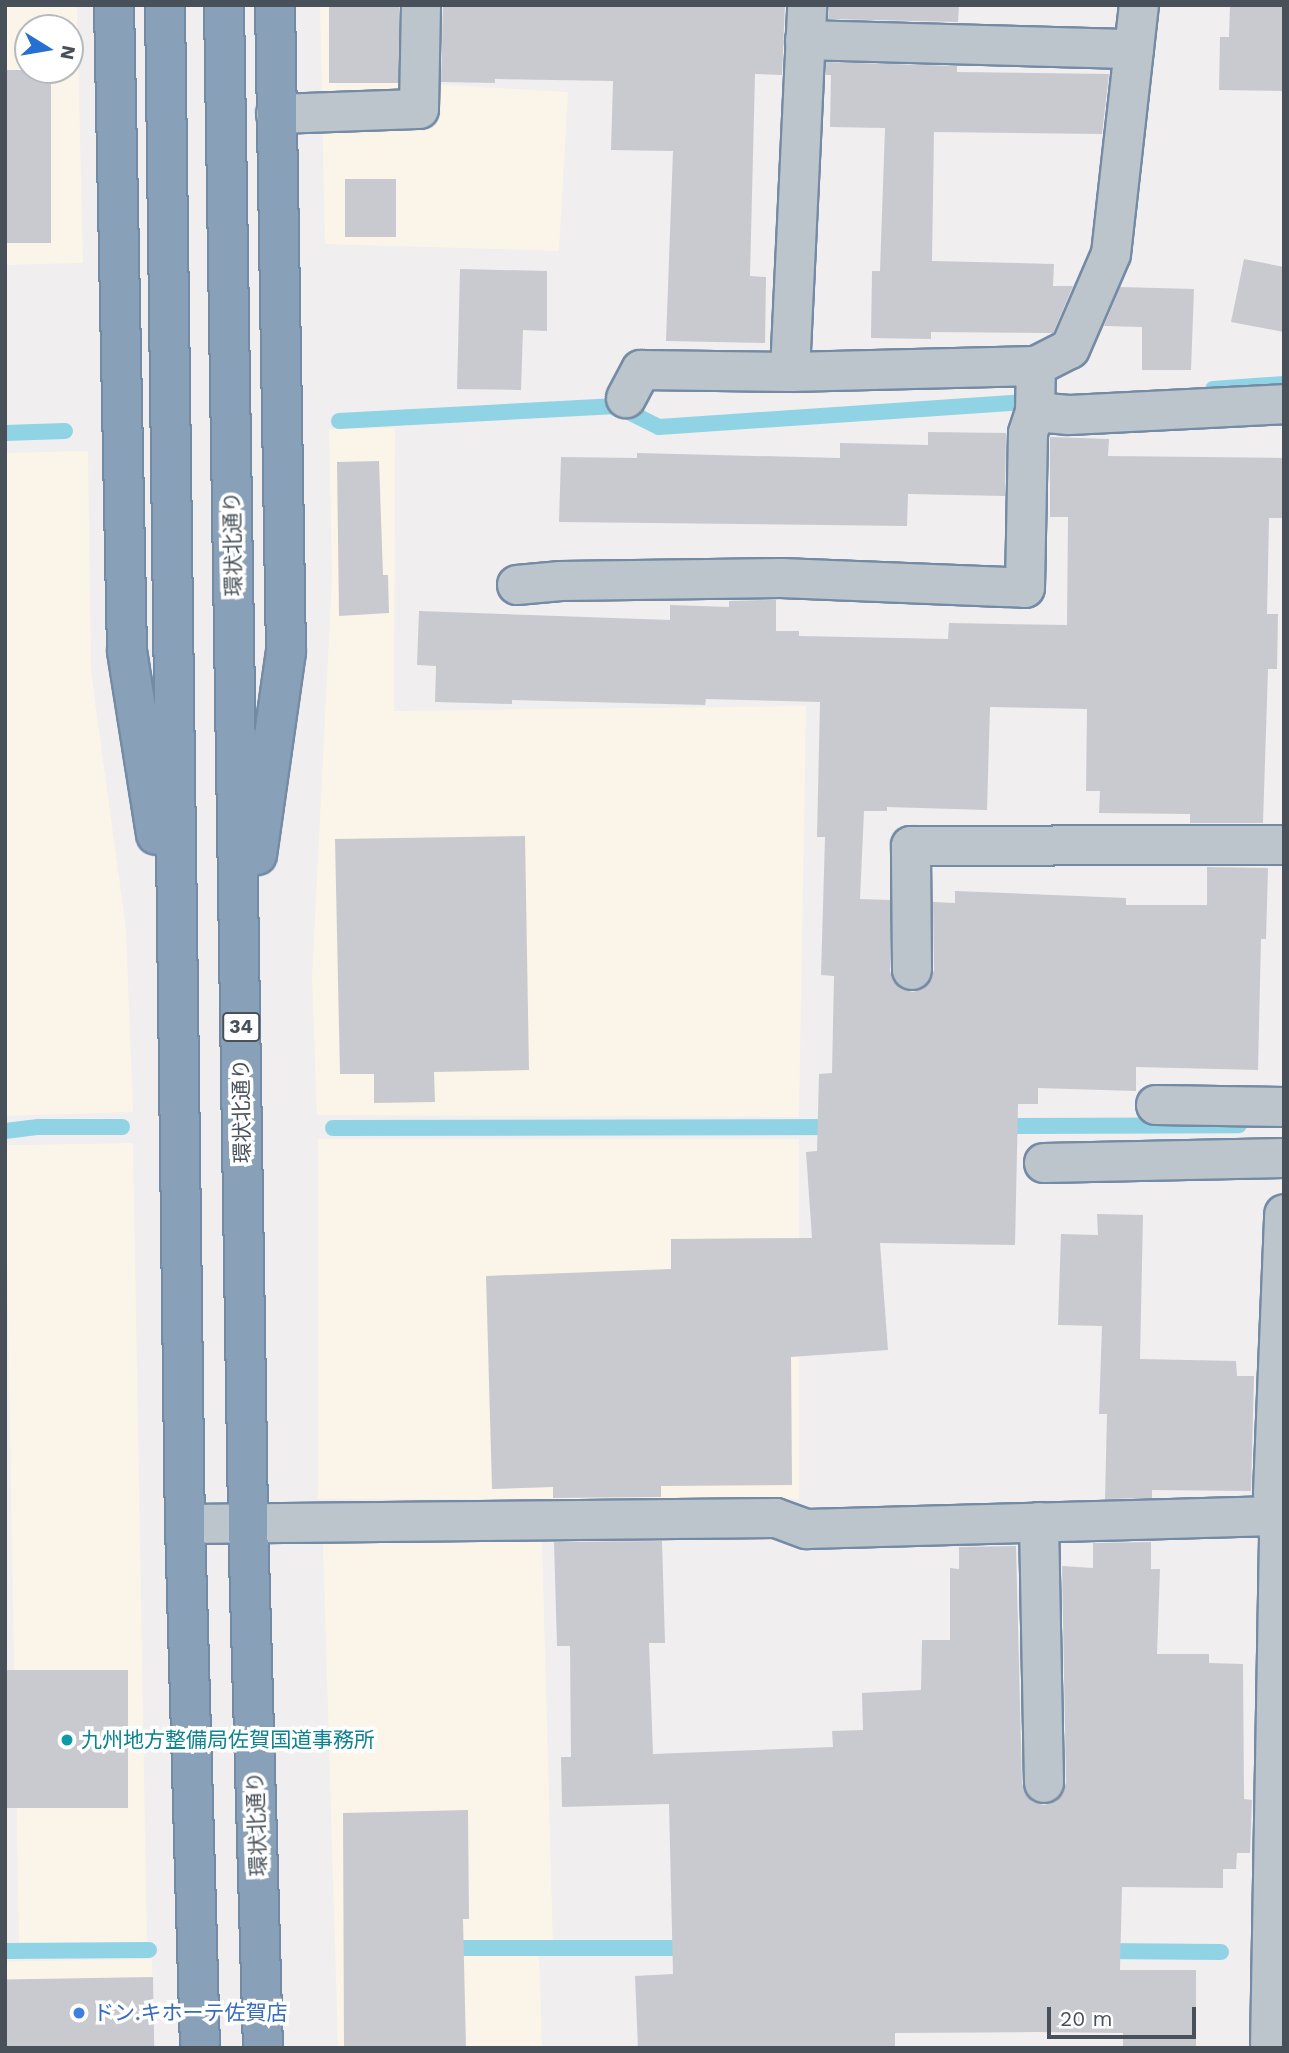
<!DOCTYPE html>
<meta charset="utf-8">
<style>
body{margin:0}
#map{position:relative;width:1289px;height:2053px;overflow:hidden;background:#f0eeee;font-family:"Work Sans","Noto Sans JP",sans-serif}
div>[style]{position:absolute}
.commercial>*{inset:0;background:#faf5e8;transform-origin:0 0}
.stream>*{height:16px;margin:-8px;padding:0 8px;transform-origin:8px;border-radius:8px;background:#90d3e5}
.building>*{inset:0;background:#c9cad0;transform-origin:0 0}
.roads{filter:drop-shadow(2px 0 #748ba5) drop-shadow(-2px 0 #748ba5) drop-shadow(0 2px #748ba5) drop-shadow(0 -2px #748ba5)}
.minor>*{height:38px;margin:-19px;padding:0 19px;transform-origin:19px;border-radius:19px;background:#bdc5cc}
.highway>*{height:38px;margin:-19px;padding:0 19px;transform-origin:19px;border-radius:19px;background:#89a0b9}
.dots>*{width:19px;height:19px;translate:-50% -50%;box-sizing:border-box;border:4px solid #fff;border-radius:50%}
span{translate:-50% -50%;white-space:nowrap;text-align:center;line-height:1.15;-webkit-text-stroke:7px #fff;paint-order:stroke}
.shield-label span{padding:2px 5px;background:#fff;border:2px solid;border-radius:5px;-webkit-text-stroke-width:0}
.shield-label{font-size:19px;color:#48515a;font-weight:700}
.street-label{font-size:21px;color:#48515a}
.culture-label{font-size:21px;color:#0d838f}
.left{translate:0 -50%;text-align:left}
.shop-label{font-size:21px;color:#366cbe}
.frame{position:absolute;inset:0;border:7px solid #48515a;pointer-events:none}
.north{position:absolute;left:14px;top:14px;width:70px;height:70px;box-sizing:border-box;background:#fff;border:2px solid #b6b9bd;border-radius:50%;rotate:101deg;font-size:19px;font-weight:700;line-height:28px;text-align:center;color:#48515a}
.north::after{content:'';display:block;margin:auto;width:24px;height:32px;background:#2670d2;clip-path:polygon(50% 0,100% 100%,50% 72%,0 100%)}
.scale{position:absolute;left:1047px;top:2007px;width:149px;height:32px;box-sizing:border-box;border:4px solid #48515a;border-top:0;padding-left:9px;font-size:21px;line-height:24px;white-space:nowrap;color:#48515a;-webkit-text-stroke:5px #fff;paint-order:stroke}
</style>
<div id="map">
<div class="commercial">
<div style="clip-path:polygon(evenodd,5px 5px,77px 5px,83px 263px,5px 265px,5px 5px,28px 28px,70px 28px,70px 70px,28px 70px,28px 28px)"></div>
<div style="clip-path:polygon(320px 5px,429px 5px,428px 84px,568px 92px,559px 251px,325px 244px)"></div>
<div style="clip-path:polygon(395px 428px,394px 711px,806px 706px,799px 1117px,317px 1115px,312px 977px,332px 576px,329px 429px)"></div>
<div style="clip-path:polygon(88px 451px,91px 672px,126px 929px,133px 1112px,5px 1116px,5px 453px)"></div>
<div style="left:318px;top:1139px;width:481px;height:360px"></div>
<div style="left:133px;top:1143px;width:801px;height:128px;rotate:89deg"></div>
<div style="clip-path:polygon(542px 1540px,553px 1947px,539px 1948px,542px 2048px,338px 2048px,323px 1543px)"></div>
<div style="left:152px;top:1959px;width:89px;height:147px;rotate:89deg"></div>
</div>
<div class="stream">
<div style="left:1213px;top:389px;width:71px;rotate:-4deg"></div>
<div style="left:339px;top:421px;width:278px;rotate:-3.1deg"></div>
<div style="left:617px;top:406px;width:47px;rotate:26.6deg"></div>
<div style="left:659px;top:427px;width:379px;rotate:-3.9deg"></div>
<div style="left:5px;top:433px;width:60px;rotate:-1.9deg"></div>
<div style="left:996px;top:1126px;width:243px;rotate:-0.2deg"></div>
<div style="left:333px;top:1128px;width:504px;rotate:-0.11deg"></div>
<div style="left:5px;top:1131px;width:34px;rotate:-7deg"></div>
<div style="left:39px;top:1127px;width:83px"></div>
<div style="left:443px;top:1948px;width:251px"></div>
<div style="left:5px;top:1951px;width:144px;rotate:-0.4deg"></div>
<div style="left:1101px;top:1951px;width:120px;rotate:0.5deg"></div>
</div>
<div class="building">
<div style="left:329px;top:5px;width:70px;height:78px"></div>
<div style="clip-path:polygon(443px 5px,785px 5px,782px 75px,755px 74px,750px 276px,766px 277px,765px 343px,666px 341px,673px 151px,611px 150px,613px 81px,495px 79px,495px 83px,441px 82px)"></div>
<div style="clip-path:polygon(829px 5px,959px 5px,958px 22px,828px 19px)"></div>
<div style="clip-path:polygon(1230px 6px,1284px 6px,1284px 91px,1219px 90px,1220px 37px,1229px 37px)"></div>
<div style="clip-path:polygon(826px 62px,957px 66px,957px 72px,1109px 74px,1102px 134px,934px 132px,932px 261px,1054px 264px,1053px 286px,1073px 286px,1053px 333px,931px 332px,931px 339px,871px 338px,872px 271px,880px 271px,885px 128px,830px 127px,831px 75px,826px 75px)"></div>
<div style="left:5px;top:70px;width:46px;height:173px"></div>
<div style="left:345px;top:179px;width:51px;height:58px"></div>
<div style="clip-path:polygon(1244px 259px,1284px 267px,1284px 332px,1231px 322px)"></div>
<div style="clip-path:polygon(460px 269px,547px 271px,547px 331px,523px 330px,521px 390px,457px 389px)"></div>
<div style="clip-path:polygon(1120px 287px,1194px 289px,1191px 370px,1142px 370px,1142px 327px,1104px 326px)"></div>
<div style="clip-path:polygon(928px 432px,1006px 433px,1005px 496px,908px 494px,907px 526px,559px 522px,561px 457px,637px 458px,637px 453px,840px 458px,840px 443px,928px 445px)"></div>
<div style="clip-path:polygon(1050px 437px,1109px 439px,1108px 456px,1284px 458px,1284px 518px,1269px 518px,1267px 614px,1278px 614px,1277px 669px,1268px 669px,1263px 823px,1190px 823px,1190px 814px,1099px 813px,1100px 791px,1086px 791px,1087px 709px,990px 707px,987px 810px,887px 807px,887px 811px,864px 811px,860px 899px,890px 900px,890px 971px,894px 982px,901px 989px,913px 992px,924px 988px,931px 980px,934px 970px,933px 902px,955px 903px,955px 891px,1126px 898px,1126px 905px,1207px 905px,1207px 867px,1268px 868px,1266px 939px,1261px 939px,1258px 1070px,1136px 1067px,1136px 1091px,1038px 1088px,1038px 1104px,1018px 1104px,1015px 1245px,880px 1243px,888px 1350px,791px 1357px,792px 1485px,661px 1486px,661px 1497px,553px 1498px,553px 1487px,492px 1489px,486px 1276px,671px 1269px,671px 1239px,812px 1238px,806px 1152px,817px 1151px,819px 1074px,832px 1073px,834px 976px,821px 975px,825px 837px,817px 837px,820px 702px,706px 699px,705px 705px,512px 700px,512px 704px,435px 702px,436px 666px,417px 665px,419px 611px,670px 620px,670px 605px,729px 607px,729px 601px,767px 600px,776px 600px,776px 631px,799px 631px,799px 636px,948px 639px,949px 623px,1067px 625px,1068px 517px,1050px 517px)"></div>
<div style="clip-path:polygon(379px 461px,383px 575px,388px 575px,389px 613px,339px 616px,337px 462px)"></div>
<div style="clip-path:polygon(525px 836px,529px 1070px,434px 1072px,435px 1102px,374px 1103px,374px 1074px,340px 1074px,335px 839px)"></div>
<div style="clip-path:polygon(1097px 1214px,1143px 1215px,1140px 1359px,1236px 1361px,1237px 1376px,1254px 1376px,1251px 1491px,1152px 1490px,1152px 1498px,1105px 1499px,1107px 1414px,1099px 1414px,1102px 1326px,1058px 1325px,1061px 1234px,1098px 1235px)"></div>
<div style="clip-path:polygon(662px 1541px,665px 1643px,649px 1643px,653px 1754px,833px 1747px,832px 1731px,863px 1730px,862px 1693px,921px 1690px,922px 1640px,950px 1640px,950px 1568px,959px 1569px,959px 1547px,1016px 1546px,1022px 1783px,1026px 1795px,1033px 1802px,1044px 1805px,1056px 1801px,1063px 1793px,1066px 1783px,1062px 1566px,1093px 1568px,1093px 1543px,1151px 1542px,1151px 1569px,1160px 1569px,1157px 1654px,1209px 1654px,1209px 1663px,1243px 1664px,1244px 1799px,1252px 1800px,1250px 1853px,1237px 1853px,1236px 1869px,1223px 1869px,1223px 1888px,1122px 1887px,1120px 1970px,1196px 1970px,1196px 2048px,1123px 2048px,1123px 2033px,1036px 2032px,895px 2033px,895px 2048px,638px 2048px,635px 1976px,673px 1974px,669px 1804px,562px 1807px,561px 1757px,571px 1757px,570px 1646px,557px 1646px,554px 1542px)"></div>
<div style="left:128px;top:1670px;width:138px;height:123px;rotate:90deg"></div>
<div style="clip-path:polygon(468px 1810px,469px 1919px,463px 1919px,466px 2048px,344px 2048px,343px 1813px)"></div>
<div style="left:153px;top:1977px;width:71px;height:148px;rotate:89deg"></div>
</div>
<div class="roads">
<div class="minor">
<div style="left:805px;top:40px;width:329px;rotate:1.6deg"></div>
<div style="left:276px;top:114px;width:143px;rotate:-2deg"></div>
<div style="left:419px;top:109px;width:104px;rotate:-88.9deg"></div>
<div style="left:1036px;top:366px;width:38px;rotate:-27deg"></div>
<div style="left:1070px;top:349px;width:103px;rotate:-66.7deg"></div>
<div style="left:1111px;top:254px;width:251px;rotate:-83.6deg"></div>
<div style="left:790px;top:372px;width:367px;rotate:-87.3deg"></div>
<div style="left:1035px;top:412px;width:34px;rotate:5deg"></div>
<div style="left:1069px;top:415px;width:215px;rotate:-2.9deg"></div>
<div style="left:517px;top:585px;width:44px;rotate:-5.2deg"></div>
<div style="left:561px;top:581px;width:220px;rotate:-0.8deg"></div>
<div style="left:781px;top:578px;width:244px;rotate:2.3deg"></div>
<div style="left:1025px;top:588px;width:155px;rotate:-88.9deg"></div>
<div style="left:1028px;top:433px;width:22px;rotate:-72deg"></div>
<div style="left:1035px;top:412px;width:46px;rotate:-88.8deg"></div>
<div style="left:1036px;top:366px;width:246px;rotate:178.6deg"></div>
<div style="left:790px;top:372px;width:149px;rotate:-179.2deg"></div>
<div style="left:641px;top:370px;width:32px;rotate:118deg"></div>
<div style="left:912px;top:970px;width:124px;rotate:-90.5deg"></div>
<div style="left:911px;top:846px;width:373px;rotate:-0.2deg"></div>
<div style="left:1156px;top:1105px;width:128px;rotate:0.9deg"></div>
<div style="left:1044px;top:1163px;width:240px;rotate:-1.2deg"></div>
<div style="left:1039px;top:1522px;width:261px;rotate:88.9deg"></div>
<div style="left:185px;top:1524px;width:591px;rotate:-0.58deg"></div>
<div style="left:776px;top:1518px;width:33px;rotate:20deg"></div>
<div style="left:807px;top:1529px;width:477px;rotate:-1.6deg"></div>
<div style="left:1270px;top:2048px;width:511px;rotate:-88.99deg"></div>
<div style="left:1279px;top:1537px;width:44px;rotate:-97.8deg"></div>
<div style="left:1273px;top:1493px;width:279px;rotate:-87.7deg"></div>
</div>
<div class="highway">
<div style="left:114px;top:5px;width:646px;rotate:88.85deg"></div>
<div style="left:127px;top:651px;width:186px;rotate:81deg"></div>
<div style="left:165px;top:5px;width:1519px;rotate:89.25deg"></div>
<div style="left:185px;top:1524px;width:524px;rotate:88.36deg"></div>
<div style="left:224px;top:5px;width:1517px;rotate:89.09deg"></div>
<div style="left:248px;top:1522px;width:526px;rotate:88.37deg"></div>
<div style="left:257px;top:855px;width:205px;rotate:-81.9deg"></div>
<div style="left:286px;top:652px;width:647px;rotate:-90.97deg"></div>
</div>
</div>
<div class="dots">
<div style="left:67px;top:1740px;background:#0f9aa8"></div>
<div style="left:79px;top:2013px;background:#3f7fe0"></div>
</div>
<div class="shield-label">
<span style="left:241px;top:1027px">34</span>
</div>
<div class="street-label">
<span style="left:233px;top:544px;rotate:-91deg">環状北通り</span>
<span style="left:242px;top:1111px;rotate:-91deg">環状北通り</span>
<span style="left:257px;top:1824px;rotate:-92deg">環状北通り</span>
</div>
<div class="culture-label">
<span class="left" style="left:81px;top:1740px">九州地方整備局佐賀国道事務所</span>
</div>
<div class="shop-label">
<span class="left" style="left:93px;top:2013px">ドン.キホーテ佐賀店</span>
</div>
<div class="frame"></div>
<div class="north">N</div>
<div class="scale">20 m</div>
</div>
